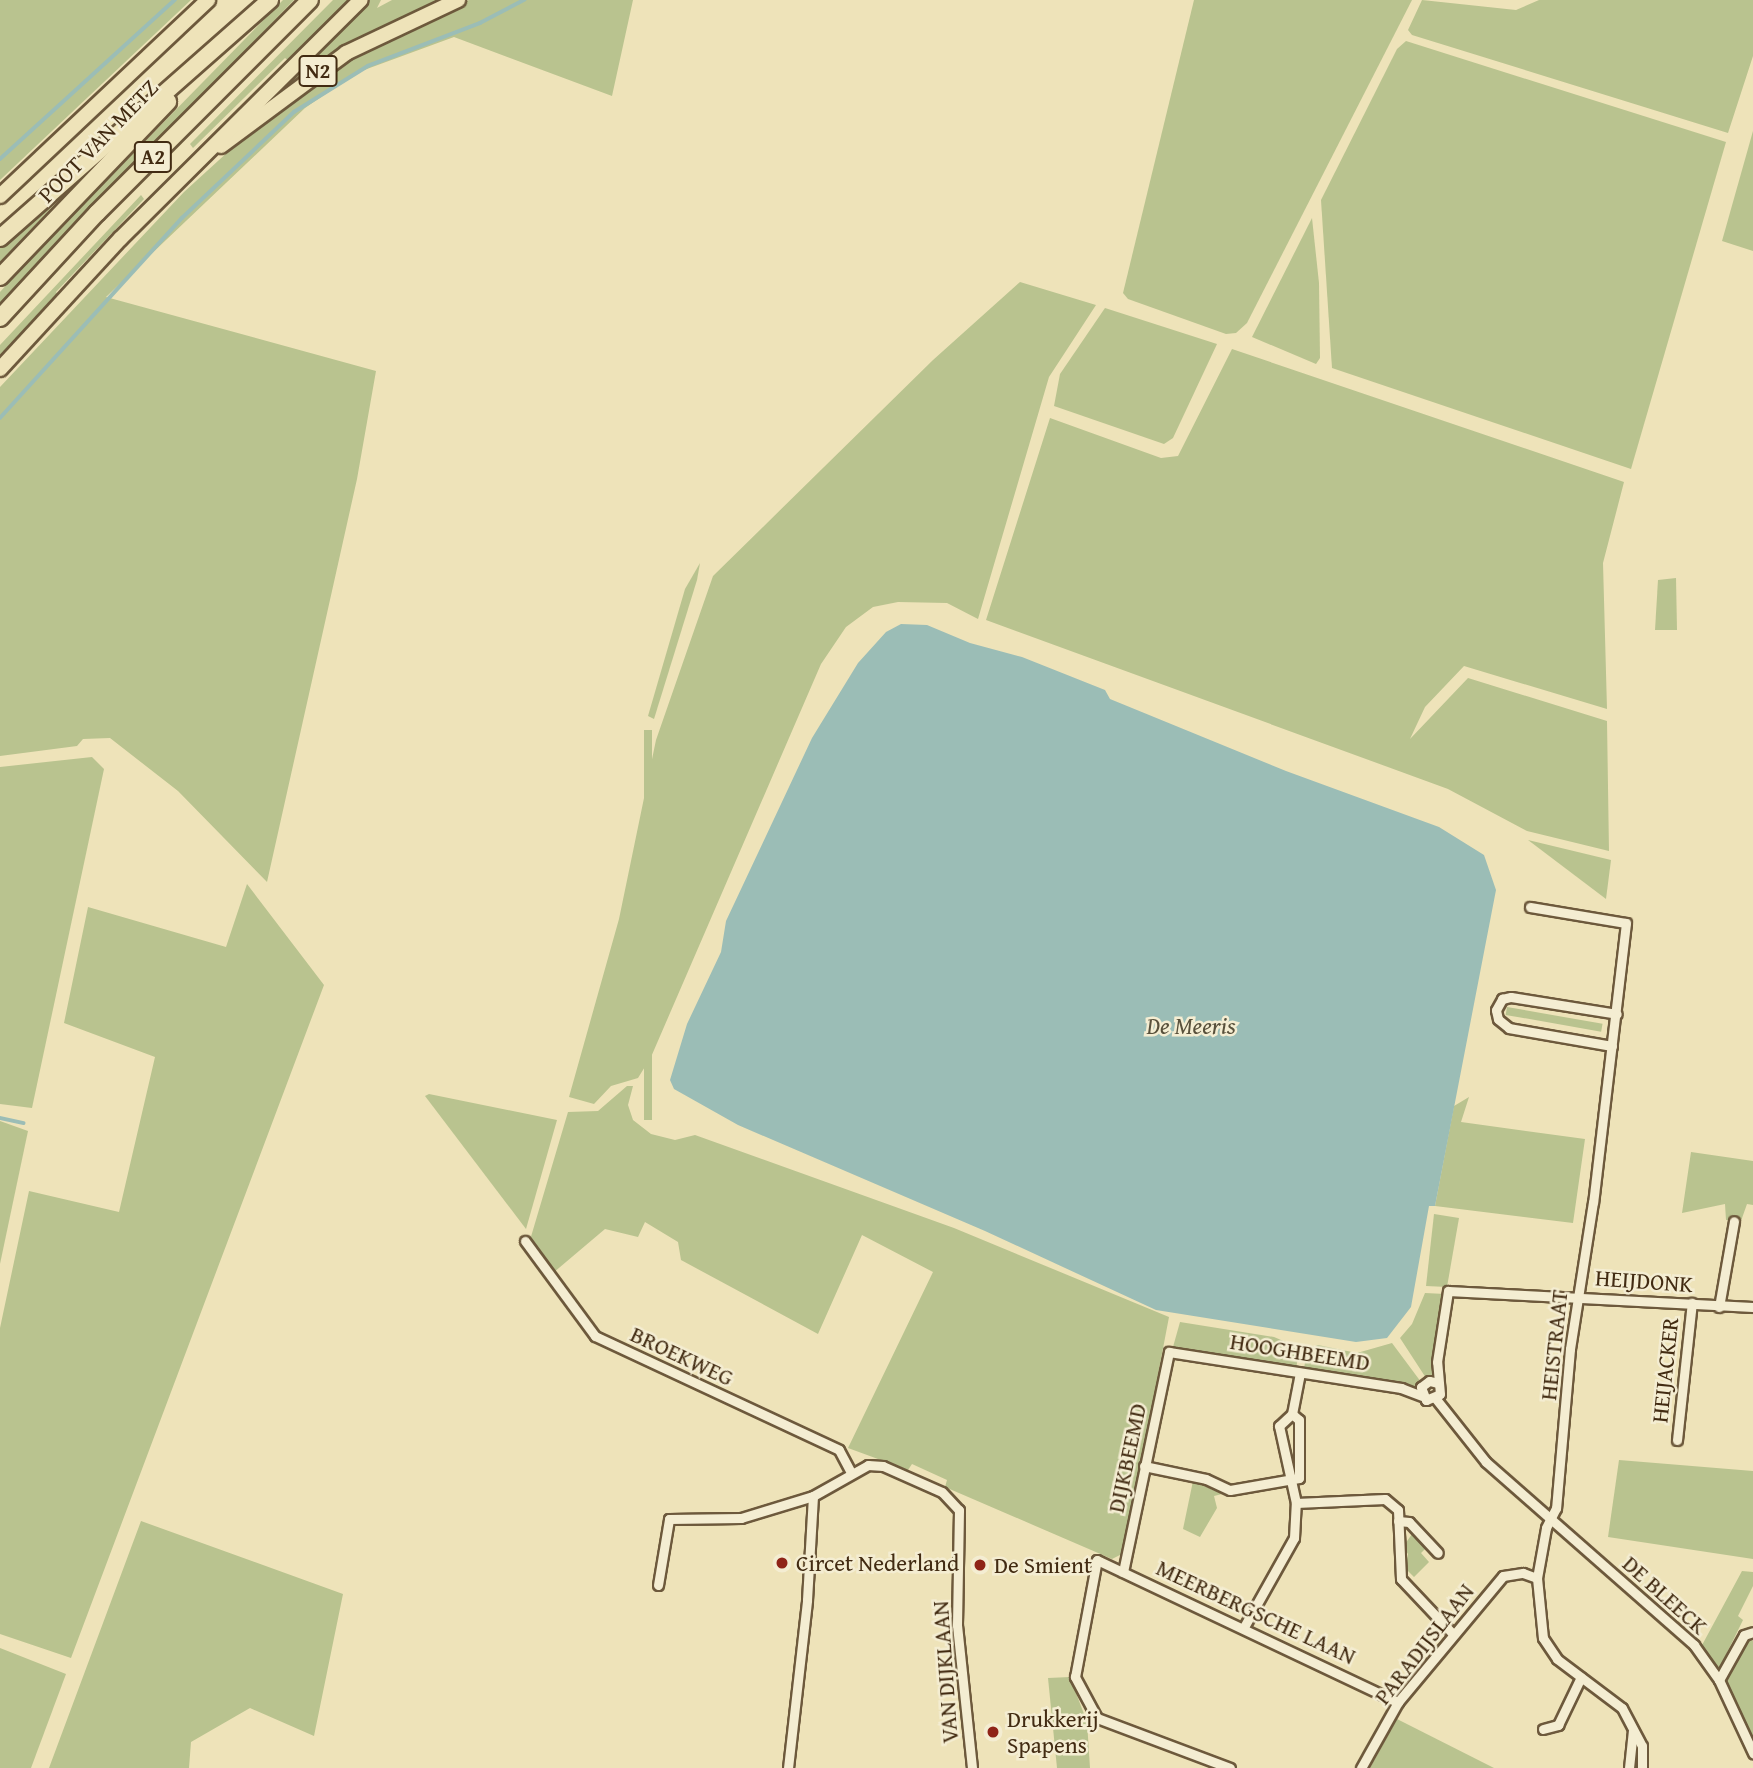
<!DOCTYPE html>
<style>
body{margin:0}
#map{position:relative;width:1753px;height:1768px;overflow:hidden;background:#eee3b9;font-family:"Gentium Book Plus",serif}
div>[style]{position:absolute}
.green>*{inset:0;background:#b9c38f;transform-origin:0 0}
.water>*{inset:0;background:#9bbdb6}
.stream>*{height:3.5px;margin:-1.75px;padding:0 1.75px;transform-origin:1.75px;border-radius:1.75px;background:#9bbdb6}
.roads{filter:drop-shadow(2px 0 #6d593c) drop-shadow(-2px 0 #6d593c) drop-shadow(0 2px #6d593c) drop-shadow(0 -2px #6d593c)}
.minor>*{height:9px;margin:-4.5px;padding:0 4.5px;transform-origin:4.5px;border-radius:4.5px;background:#f4edd2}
.trunk>*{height:14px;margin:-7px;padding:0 7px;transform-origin:7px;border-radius:7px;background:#eee3b9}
.motorway>*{height:16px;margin:-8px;padding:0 8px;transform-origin:8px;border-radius:8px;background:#eee3b9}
.dots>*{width:19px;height:19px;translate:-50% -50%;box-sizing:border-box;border:4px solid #f4edd2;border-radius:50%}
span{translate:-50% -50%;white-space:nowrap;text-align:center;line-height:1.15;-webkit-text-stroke:5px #f4edd2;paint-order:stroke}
.shield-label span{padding:2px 5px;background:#f4edd2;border:2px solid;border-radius:5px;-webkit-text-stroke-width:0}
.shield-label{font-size:21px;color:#422b12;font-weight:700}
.street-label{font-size:23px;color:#422b12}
.poi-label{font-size:23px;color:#422b12}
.left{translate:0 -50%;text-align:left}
.water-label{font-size:24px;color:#58503b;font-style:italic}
</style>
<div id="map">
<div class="green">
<div style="clip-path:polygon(0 0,191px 0,0 180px)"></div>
<div style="clip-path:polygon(283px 0,294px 0,0 304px,0 292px,27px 262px)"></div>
<div style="clip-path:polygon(333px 0,353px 0,290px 62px,285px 58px,193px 148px,190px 144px)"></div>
<div style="clip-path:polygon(370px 0,381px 0,377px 8px,392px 0,448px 0,271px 104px,268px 101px)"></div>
<div style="clip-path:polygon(469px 0,633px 0,612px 96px,454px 37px,356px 73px,305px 108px,106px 297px,376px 371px,357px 479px,267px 882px,178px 791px,110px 738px,83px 739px,77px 746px,0 756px,0 387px,184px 192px,287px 98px,349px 58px)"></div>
<div style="clip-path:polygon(1194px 0,1412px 0,1247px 323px,1236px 333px,1226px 334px,1128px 299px,1123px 293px)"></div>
<div style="clip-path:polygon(1422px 0,1516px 10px,1539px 0,1753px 0,1753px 56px,1728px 133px,1412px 35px,1408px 30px)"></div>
<div style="clip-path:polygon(1406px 41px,1726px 142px,1631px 469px,1332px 368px,1321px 200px,1397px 49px)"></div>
<div style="clip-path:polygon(1753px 131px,1753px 251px,1722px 241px)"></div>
<div style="clip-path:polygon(86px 166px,88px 169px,0 262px,0 248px)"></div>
<div style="clip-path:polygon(141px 195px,144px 199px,56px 292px,58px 295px,0 360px,0 345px)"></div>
<div style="clip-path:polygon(1312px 218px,1319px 283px,1320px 358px,1316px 364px,1252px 337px)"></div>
<div style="clip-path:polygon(1020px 282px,1096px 305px,1049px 377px,978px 619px,947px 603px,898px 602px,873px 607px,846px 627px,821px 664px,651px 1057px,638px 1078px,611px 1086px,594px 1104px,569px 1097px,619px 919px,656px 740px,713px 576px,933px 360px)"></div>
<div style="clip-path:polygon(1105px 308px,1217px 344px,1173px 438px,1164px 444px,1054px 406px,1060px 374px)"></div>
<div style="clip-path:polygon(1232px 349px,1624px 482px,1603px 563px,1607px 709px,1464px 666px,1425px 707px,1410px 739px,1468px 678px,1607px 721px,1609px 851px,1527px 831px,1448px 789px,986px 620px,1050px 418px,1161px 458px,1178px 456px)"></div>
<div style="clip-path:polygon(700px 563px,697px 580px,654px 719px,648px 716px,685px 589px)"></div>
<div style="clip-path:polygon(1676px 578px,1677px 630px,1655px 630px,1658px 580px)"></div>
<div style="left:644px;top:730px;width:8px;height:390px"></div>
<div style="clip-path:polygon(92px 757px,104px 769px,32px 1108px,0 1104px,0 767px)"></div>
<div style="clip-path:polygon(1528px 840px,1611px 860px,1606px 899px)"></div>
<div style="clip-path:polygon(247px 884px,324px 985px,71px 1658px,0 1634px,0 1328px,29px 1191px,119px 1212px,155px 1057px,64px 1023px,88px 907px,226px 947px)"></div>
<div style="left:1507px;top:1007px;width:97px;height:8px;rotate:10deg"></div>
<div style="clip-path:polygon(627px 1086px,633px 1086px,628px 1105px,633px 1120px,651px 1134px,675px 1140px,695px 1135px,954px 1228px,1169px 1317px,1124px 1553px,1112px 1559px,945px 1487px,947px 1480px,912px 1464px,908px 1470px,848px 1448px,933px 1272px,862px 1235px,818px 1334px,681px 1260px,678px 1242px,645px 1222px,638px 1237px,605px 1229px,553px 1273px,530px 1240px,568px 1112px,598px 1111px)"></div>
<div style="clip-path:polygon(429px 1094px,557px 1120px,526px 1229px,425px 1096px)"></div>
<div style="clip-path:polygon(1469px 1097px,1461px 1122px,1585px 1139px,1573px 1223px,1435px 1206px,1454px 1106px)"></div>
<div style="clip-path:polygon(0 1121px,28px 1131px,0 1264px)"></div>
<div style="clip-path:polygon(1691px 1152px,1753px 1161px,1753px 1205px,1747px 1204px,1741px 1221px,1726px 1220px,1725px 1204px,1682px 1213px)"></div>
<div style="clip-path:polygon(1434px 1214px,1459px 1218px,1447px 1287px,1426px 1286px)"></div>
<div style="clip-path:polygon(1425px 1293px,1445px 1294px,1435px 1378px,1426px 1378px,1400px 1338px,1412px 1324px)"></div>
<div style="clip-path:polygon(1180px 1322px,1274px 1337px,1300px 1348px,1296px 1368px,1173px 1347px)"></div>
<div style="clip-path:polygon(1392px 1343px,1421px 1382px,1417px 1391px,1304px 1369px,1307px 1349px,1318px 1345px,1357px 1353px)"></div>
<div style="clip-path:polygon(1619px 1460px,1753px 1471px,1753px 1559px,1608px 1537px)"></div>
<div style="clip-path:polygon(1193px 1481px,1222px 1494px,1214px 1496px,1217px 1508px,1200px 1537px,1183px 1529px)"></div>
<div style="clip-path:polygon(141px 1521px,343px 1594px,314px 1736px,250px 1708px,191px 1742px,189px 1768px,49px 1768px)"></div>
<div style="clip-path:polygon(1414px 1531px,1426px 1548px,1421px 1553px,1429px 1562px,1414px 1577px,1405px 1568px,1408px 1554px,1403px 1547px)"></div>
<div style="clip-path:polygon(1742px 1571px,1753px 1572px,1753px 1586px,1738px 1616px,1743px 1620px,1718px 1671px,1701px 1647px)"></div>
<div style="clip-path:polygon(1746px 1637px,1753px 1641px,1753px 1741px,1724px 1683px)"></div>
<div style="clip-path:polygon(0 1648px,66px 1674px,31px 1768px,0 1768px)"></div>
<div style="clip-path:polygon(1070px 1677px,1087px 1722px,1090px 1768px,1057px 1768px,1048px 1678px)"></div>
<div style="clip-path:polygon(1397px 1719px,1494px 1768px,1370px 1768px)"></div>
</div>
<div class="water">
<div style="clip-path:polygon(901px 624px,927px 625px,970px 643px,1022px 657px,1105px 690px,1110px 699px,1286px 771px,1439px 827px,1484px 855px,1496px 890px,1435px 1206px,1429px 1206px,1411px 1307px,1387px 1338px,1356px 1342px,1156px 1310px,985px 1231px,738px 1125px,674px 1089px,670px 1080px,687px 1024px,721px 952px,726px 921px,812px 738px,858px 663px,886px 632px)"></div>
</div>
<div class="stream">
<div style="left:0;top:159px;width:236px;rotate:-42.3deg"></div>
<div style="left:0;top:418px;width:270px;rotate:-47.7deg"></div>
<div style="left:182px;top:218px;width:154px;rotate:-43.4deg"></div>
<div style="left:294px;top:112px;width:87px;rotate:-31.9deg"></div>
<div style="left:368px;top:66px;width:120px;rotate:-21deg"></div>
<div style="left:480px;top:23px;width:50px;rotate:-27.6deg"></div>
<div style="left:0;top:1118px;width:24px;rotate:12deg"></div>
</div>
<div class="roads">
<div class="minor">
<div style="left:1530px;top:907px;width:97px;rotate:9.5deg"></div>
<div style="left:1626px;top:923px;width:281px;rotate:96.7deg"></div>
<div style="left:1593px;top:1202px;width:149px;rotate:98.9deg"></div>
<div style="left:1570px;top:1349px;width:160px;rotate:95deg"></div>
<div style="left:1556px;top:1508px;width:22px;rotate:117deg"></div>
<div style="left:1546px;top:1528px;width:51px;rotate:100.2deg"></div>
<div style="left:1537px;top:1578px;width:60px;rotate:84.3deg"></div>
<div style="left:1543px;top:1638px;width:25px;rotate:56deg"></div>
<div style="left:1557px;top:1659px;width:81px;rotate:37deg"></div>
<div style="left:1622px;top:1708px;width:43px;rotate:62.2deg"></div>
<div style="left:1642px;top:1746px;width:22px;rotate:90deg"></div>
<div style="left:1612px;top:1046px;width:105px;rotate:-170.1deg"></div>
<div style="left:1509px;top:1028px;width:14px;rotate:-141deg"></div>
<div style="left:1498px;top:1019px;width:9px;rotate:-103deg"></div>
<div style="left:1496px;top:1010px;width:13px;rotate:-61deg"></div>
<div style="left:1502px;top:999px;width:9px;rotate:-13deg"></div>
<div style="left:1511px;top:997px;width:107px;rotate:9.1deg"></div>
<div style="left:525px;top:1241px;width:118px;rotate:53.6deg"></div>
<div style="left:595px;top:1336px;width:269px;rotate:25deg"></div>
<div style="left:839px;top:1450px;width:24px;rotate:62deg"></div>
<div style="left:1719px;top:1307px;width:87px;rotate:-80.1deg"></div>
<div style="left:1438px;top:1383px;width:9px;rotate:-167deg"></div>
<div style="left:1429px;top:1381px;width:10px;rotate:143deg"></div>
<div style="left:1421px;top:1387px;width:14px;rotate:69deg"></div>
<div style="left:1426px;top:1400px;width:15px;rotate:-23deg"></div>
<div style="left:1440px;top:1394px;width:32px;rotate:-95deg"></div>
<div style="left:1437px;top:1362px;width:72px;rotate:-81.2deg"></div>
<div style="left:1448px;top:1291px;width:305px;rotate:3deg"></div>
<div style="left:1436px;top:1399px;width:80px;rotate:51.6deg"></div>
<div style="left:1486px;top:1462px;width:277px;rotate:41.3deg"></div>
<div style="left:1694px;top:1645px;width:43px;rotate:54.5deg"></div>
<div style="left:1719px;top:1680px;width:81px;rotate:65deg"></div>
<div style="left:1292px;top:1414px;width:42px;rotate:-79deg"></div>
<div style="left:1677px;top:1440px;width:138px;rotate:-83.8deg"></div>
<div style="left:1144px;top:1466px;width:63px;rotate:11.8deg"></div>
<div style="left:1206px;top:1479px;width:26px;rotate:25deg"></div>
<div style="left:1230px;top:1490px;width:70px;rotate:-9.9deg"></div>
<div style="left:1299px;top:1478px;width:58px;rotate:-90deg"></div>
<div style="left:1299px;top:1420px;width:9px;rotate:-139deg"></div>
<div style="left:1296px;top:1503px;width:89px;rotate:-2.6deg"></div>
<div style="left:1385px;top:1499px;width:17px;rotate:40deg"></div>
<div style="left:1398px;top:1510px;width:69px;rotate:87.5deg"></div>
<div style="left:1401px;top:1579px;width:76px;rotate:46.6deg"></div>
<div style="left:1398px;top:1521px;width:11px;rotate:5deg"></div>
<div style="left:1409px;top:1522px;width:42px;rotate:46.9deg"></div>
<div style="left:1123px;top:1572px;width:225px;rotate:-78.2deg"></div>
<div style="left:1169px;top:1352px;width:235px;rotate:8.8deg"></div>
<div style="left:1401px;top:1388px;width:22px;rotate:21deg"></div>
<div style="left:658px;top:1585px;width:67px;rotate:-80.5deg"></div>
<div style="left:669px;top:1519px;width:72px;rotate:-0.8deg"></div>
<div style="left:741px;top:1518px;width:75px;rotate:-17deg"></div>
<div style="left:1244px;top:1627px;width:102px;rotate:-60.7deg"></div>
<div style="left:1294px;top:1538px;width:35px;rotate:-87deg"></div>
<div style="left:1296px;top:1503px;width:79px;rotate:-102.4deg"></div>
<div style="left:1279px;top:1426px;width:18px;rotate:-43deg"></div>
<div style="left:1719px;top:1680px;width:51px;rotate:-60.9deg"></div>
<div style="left:1744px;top:1635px;width:9px;rotate:-18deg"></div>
<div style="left:1543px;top:1729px;width:16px;rotate:-15deg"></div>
<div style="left:1558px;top:1725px;width:53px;rotate:-64.4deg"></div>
<div style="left:788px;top:1768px;width:169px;rotate:-83.5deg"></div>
<div style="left:807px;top:1600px;width:104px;rotate:-86.7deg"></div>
<div style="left:813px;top:1496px;width:63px;rotate:-29.4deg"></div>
<div style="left:868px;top:1465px;width:15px;rotate:4deg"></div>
<div style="left:883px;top:1466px;width:64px;rotate:23.8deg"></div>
<div style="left:942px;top:1492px;width:25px;rotate:47deg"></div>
<div style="left:959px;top:1510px;width:115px;rotate:91deg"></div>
<div style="left:957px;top:1625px;width:144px;rotate:84deg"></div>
<div style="left:1230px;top:1768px;width:142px;rotate:-159.4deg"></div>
<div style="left:1097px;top:1718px;width:47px;rotate:-118.2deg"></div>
<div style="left:1075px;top:1677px;width:119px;rotate:-79.4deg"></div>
<div style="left:1097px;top:1560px;width:333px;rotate:25.3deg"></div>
<div style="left:1361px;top:1768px;width:76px;rotate:-60.7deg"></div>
<div style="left:1398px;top:1702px;width:164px;rotate:-50.2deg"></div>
<div style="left:1503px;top:1576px;width:20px;rotate:-9deg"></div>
<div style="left:1523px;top:1573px;width:15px;rotate:20deg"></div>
<div style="left:1629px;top:1768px;width:37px;rotate:-84deg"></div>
</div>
<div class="trunk">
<div style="left:221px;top:146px;width:156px;rotate:-36.6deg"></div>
<div style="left:346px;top:53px;width:124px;rotate:-25.3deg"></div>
<div style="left:0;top:196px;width:286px;rotate:-43.3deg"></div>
<div style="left:0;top:369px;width:177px;rotate:-47.3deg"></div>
<div style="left:120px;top:239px;width:339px;rotate:-44.8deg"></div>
</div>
<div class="motorway">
<div style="left:0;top:238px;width:360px;rotate:-41.4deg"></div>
<div style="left:0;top:277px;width:243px;rotate:-46.2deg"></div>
<div style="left:0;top:318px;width:143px;rotate:-47.3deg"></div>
<div style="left:97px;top:213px;width:301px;rotate:-45deg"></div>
</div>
</div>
<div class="dots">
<div style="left:782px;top:1563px;background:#8f2418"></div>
<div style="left:980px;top:1565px;background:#8f2418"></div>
<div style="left:993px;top:1732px;background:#8f2418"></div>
</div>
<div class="shield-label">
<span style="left:318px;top:71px">N2</span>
<span style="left:153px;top:157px">A2</span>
</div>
<div class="street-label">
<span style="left:98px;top:141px;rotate:-46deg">POOT VAN METZ</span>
<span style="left:1644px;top:1281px;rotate:4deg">HEIJDONK</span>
<span style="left:1554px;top:1345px;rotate:-84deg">HEISTRAAT</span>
<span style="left:1300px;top:1352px;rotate:9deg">HOOGHBEEMD</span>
<span style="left:682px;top:1356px;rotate:25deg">BROEKWEG</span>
<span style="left:1665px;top:1370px;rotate:-84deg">HEIJACKER</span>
<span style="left:1127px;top:1458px;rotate:-78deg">DIJKBEEMD</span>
<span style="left:1665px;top:1595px;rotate:42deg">DE BLEECK</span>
<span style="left:1256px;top:1612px;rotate:25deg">MEERBERGSCHE LAAN</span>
<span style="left:1424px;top:1644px;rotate:-52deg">PARADIJSLAAN</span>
<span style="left:945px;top:1672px;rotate:-94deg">VAN DIJKLAAN</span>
</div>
<div class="poi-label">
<span class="left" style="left:796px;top:1563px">Circet Nederland</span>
<span class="left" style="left:994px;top:1565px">De Smient</span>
<span class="left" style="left:1007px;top:1732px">Drukkerij<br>Spapens</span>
</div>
<div class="water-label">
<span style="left:1191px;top:1026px">De Meeris</span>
</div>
</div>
